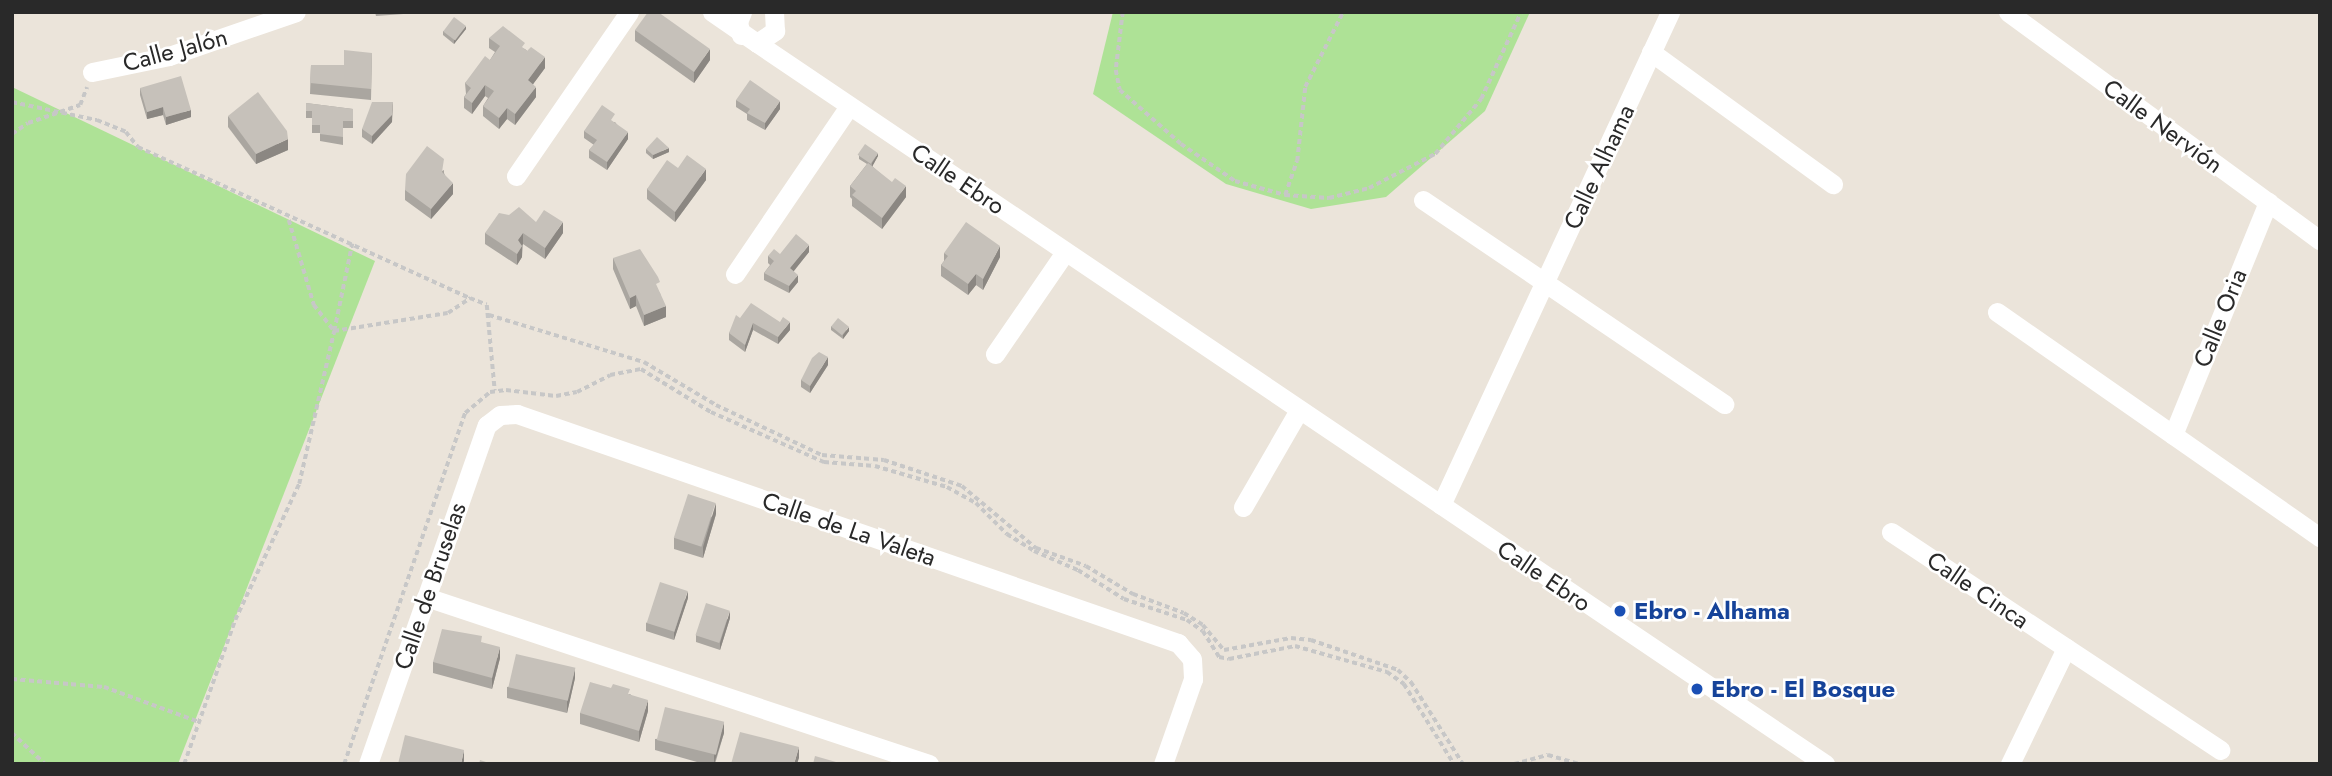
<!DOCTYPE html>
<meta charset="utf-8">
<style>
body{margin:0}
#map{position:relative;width:2332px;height:776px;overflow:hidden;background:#ebe4da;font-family:Jost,sans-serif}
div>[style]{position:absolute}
.green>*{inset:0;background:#aee296}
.path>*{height:3.5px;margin-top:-1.75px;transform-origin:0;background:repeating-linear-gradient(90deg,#c7c7c7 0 5px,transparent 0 8.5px)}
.minor>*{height:19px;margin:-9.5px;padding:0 9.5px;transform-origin:9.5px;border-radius:9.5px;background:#fff}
.wall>*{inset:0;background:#aaa6a0}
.shaded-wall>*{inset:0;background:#8b8782}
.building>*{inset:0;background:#c6c1ba;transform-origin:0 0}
.dots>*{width:19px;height:19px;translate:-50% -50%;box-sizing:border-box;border:4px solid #fff;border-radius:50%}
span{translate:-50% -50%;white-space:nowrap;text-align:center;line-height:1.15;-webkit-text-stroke:5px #fff;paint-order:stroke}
.street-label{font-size:24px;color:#292929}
.transit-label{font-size:24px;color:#164399;font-weight:700}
.left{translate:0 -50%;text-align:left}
.frame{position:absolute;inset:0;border:14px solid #292929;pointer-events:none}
</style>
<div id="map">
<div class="green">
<div style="clip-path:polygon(1113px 12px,1530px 12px,1485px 111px,1386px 197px,1311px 209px,1226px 184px,1093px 94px)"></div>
<div style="clip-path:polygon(12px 87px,375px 261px,178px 764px,12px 764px)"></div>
</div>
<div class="path">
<div style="left:1123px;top:12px;width:58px;rotate:96.9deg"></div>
<div style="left:1116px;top:70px;width:20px;rotate:79deg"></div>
<div style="left:1120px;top:90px;width:81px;rotate:41.5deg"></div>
<div style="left:1181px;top:144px;width:65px;rotate:34.4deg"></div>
<div style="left:1235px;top:181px;width:52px;rotate:15.6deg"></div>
<div style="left:1285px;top:195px;width:44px;rotate:3.9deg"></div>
<div style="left:1329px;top:198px;width:41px;rotate:-14deg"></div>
<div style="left:1369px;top:188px;width:74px;rotate:-27.3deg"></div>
<div style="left:1435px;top:154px;width:72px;rotate:-50.1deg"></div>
<div style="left:1481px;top:99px;width:96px;rotate:-65.3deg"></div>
<div style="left:12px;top:102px;width:87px;rotate:12deg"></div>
<div style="left:97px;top:120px;width:31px;rotate:22deg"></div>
<div style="left:126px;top:132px;width:19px;rotate:51deg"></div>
<div style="left:138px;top:147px;width:364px;rotate:24.5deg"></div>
<div style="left:12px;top:134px;width:19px;rotate:-35deg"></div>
<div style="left:28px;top:123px;width:55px;rotate:-19.1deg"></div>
<div style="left:80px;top:105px;width:19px;rotate:-69deg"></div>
<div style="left:1285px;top:195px;width:36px;rotate:-71deg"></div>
<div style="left:1297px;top:161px;width:74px;rotate:-83.8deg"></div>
<div style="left:1305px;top:87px;width:84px;rotate:-63.1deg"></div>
<div style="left:289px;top:220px;width:89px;rotate:73.6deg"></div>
<div style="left:314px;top:305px;width:33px;rotate:52deg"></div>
<div style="left:334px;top:331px;width:89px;rotate:-78.3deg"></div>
<div style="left:489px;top:315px;width:162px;rotate:16.9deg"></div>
<div style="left:644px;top:362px;width:84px;rotate:30.8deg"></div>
<div style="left:716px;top:405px;width:117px;rotate:25.3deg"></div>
<div style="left:822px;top:455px;width:62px;rotate:4.6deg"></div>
<div style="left:884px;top:460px;width:82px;rotate:18.4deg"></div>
<div style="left:962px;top:486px;width:97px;rotate:40deg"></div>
<div style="left:1036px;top:548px;width:53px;rotate:19.8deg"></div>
<div style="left:1086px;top:566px;width:55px;rotate:30.8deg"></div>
<div style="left:1133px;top:594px;width:54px;rotate:20.4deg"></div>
<div style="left:1184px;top:613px;width:22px;rotate:32deg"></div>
<div style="left:1203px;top:625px;width:33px;rotate:50deg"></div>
<div style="left:1224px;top:650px;width:68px;rotate:-10.2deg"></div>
<div style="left:1291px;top:638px;width:20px;rotate:6deg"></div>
<div style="left:1311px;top:640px;width:92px;rotate:19deg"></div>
<div style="left:1398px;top:670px;width:18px;rotate:43deg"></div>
<div style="left:1411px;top:682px;width:97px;rotate:57.6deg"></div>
<div style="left:12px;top:679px;width:92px;rotate:5deg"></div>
<div style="left:104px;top:687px;width:101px;rotate:20.2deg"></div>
<div style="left:12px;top:733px;width:45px;rotate:43.2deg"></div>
<div style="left:184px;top:764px;width:153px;rotate:-70.5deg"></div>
<div style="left:235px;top:620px;width:150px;rotate:-64.8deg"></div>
<div style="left:299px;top:484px;width:157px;rotate:-77.1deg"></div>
<div style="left:334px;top:331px;width:115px;rotate:-9deg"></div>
<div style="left:448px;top:313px;width:27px;rotate:-34deg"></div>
<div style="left:470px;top:298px;width:18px;rotate:22deg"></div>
<div style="left:487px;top:305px;width:86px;rotate:84.7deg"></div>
<div style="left:344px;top:764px;width:371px;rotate:-71deg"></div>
<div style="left:465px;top:413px;width:33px;rotate:-40deg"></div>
<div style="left:490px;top:392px;width:16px;rotate:-7deg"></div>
<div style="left:506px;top:390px;width:50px;rotate:6.8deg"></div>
<div style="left:556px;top:396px;width:21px;rotate:-11deg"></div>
<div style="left:577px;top:392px;width:37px;rotate:-27deg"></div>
<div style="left:610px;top:375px;width:32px;rotate:-11deg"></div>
<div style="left:641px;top:369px;width:82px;rotate:31.6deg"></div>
<div style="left:711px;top:412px;width:124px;rotate:23.9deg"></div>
<div style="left:824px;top:462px;width:51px;rotate:4.5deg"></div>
<div style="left:875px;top:466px;width:75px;rotate:16.3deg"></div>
<div style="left:947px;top:487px;width:33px;rotate:29deg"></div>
<div style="left:976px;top:503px;width:44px;rotate:45deg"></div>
<div style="left:1007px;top:534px;width:32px;rotate:32deg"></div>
<div style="left:1034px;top:551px;width:48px;rotate:23.4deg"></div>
<div style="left:1078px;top:570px;width:54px;rotate:32.2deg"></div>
<div style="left:1124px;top:599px;width:66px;rotate:18.4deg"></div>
<div style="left:1187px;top:620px;width:19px;rotate:35deg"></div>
<div style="left:1203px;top:631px;width:31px;rotate:58deg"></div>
<div style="left:1219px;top:657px;width:10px;rotate:11deg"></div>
<div style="left:1229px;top:659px;width:67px;rotate:-11.1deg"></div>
<div style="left:1295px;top:646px;width:96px;rotate:15.8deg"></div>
<div style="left:1387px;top:672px;width:21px;rotate:35deg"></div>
<div style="left:1404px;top:684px;width:94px;rotate:58deg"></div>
<div style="left:1514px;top:764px;width:35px;rotate:-15deg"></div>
<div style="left:1548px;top:755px;width:33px;rotate:16deg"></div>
<div style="left:1534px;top:764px;width:28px"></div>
</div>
<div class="minor">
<div style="left:712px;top:12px;width:55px;rotate:34.6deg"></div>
<div style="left:757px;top:43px;width:22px;rotate:-34deg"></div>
<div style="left:775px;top:31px;width:19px;rotate:-93deg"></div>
<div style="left:2008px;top:12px;width:386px;rotate:36.2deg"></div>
<div style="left:741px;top:35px;width:13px;rotate:-103deg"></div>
<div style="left:738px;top:22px;width:11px;rotate:-68deg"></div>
<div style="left:757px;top:43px;width:1289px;rotate:34.02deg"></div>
<div style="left:1651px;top:52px;width:225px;rotate:36deg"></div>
<div style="left:92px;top:72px;width:79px;rotate:-11.7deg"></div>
<div style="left:169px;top:56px;width:134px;rotate:-19.1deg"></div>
<div style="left:516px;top:176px;width:199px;rotate:-55.4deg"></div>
<div style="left:1423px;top:200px;width:364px;rotate:34.1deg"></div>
<div style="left:735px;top:274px;width:203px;rotate:-55.8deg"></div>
<div style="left:1997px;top:312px;width:394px;rotate:34.9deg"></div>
<div style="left:995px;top:354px;width:124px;rotate:-55.5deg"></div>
<div style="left:2173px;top:435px;width:252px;rotate:-67.8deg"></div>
<div style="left:1441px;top:505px;width:544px;rotate:-65.08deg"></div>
<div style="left:1243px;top:507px;width:112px;rotate:-60deg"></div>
<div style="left:1891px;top:532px;width:395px;rotate:33.5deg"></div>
<div style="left:426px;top:597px;width:530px;rotate:18.37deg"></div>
<div style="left:368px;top:764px;width:359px;rotate:-70.7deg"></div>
<div style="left:487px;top:425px;width:16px;rotate:-38deg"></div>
<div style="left:500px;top:415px;width:17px;rotate:-3deg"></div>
<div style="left:517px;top:414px;width:700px;rotate:19.11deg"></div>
<div style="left:1178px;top:643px;width:21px;rotate:49deg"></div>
<div style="left:1192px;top:659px;width:20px;rotate:87deg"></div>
<div style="left:1193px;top:679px;width:90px;rotate:109.4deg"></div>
<div style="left:2010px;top:764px;width:129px;rotate:-64.2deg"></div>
</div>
<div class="wall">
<div style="clip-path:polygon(375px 12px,417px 12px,417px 13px,376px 16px)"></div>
<div style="clip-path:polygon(466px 29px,454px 44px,443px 35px,443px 31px)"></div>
<div style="clip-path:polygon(635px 30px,710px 60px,694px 83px,635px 41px)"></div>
<div style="clip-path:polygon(489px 38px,525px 49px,545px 68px,533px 84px,536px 97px,515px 125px,507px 119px,499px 129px,483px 116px,483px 106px,488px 98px,485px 96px,472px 114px,464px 108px,464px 97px,466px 94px,465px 83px,490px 60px,495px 52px,489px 48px)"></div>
<div style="clip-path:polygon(372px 53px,371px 100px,310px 94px,311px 65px,344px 65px)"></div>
<div style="clip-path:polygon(140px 88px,191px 117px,166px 125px,163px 115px,147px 119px,140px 95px)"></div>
<div style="clip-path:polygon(736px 100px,780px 109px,765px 130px,747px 120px,747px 114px,736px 107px)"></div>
<div style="clip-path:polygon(306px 103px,353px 109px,353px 128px,343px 128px,343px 145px,320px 141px,320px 133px,312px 133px,312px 118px,306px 118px)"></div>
<div style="clip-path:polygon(228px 116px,288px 150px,256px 164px,228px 127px)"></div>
<div style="clip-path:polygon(392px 122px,372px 144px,362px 137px,362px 129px)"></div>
<div style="clip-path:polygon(615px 122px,628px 139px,607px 170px,589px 158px,589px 150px,594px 145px,584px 138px,584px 131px)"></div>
<div style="clip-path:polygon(646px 149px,669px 152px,653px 159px,646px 153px)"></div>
<div style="clip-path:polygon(859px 155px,878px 156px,872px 166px,906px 197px,882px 229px,852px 206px,852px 199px,850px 197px,850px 186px,867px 164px,859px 159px)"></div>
<div style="clip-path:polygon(678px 168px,706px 180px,675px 222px,647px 199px,647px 189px)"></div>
<div style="clip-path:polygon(444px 170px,444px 173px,453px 194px,431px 219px,405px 200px,405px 190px)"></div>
<div style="clip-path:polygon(536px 222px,563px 233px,545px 259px,523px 244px,522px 257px,517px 265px,485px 244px,485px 233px)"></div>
<div style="clip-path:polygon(809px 252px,793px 271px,798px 282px,789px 293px,764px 280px,764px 273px,770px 265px,768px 263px,768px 256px)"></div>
<div style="clip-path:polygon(944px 253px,1000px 257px,983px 290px,976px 285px,968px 295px,941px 276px,941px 265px,944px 261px)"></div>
<div style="clip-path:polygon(613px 258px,660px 293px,666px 317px,644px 326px,636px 306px,630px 309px,613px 269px)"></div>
<div style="clip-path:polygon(740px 318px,790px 330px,778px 344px,753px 330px,745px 352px,729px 340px,729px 333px)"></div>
<div style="clip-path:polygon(831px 326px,849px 331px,843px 339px,831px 330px)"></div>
<div style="clip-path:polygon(828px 365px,810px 393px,801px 387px,801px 380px)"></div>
<div style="clip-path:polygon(716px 514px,703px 558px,674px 549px,674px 538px)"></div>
<div style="clip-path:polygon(688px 598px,674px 640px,646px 631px,646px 623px)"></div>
<div style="clip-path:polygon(730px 618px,720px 650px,696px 642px,696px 635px)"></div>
<div style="clip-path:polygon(500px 658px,492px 689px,433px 673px,433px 662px)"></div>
<div style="clip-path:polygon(575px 678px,567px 713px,507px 698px,507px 687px)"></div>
<div style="clip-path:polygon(630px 694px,648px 711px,639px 742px,580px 724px,580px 713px)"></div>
<div style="clip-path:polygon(724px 733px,715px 764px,704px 764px,655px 750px,655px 739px)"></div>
</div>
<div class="shaded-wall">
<div style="clip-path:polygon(466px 26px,466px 29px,454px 44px,454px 40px)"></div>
<div style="clip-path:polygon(710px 49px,710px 60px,694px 83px,694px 72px)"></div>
<div style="clip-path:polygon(545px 57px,545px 68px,528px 91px,528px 80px)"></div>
<div style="clip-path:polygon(485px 85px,485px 96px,472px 114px,472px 103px)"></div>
<div style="clip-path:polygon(536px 87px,536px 97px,515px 125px,515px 114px)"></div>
<div style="clip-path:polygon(780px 101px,780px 109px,765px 130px,765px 123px)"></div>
<div style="clip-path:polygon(393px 102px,392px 122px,372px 144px,372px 136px)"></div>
<div style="clip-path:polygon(163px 107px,163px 115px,147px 119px,147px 112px)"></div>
<div style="clip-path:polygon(507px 108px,507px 119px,499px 129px,499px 118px)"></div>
<div style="clip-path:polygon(191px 110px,191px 117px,166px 125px,166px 117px)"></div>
<div style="clip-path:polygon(628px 132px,628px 139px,607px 170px,607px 162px)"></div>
<div style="clip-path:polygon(288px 139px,288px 150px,256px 164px,256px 154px)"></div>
<div style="clip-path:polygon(669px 148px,669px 152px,653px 159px,653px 155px)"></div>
<div style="clip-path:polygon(878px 153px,878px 156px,872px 167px,872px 163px)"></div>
<div style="clip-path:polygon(706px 169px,706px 180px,675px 222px,675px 212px)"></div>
<div style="clip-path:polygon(453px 183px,453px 194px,431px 219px,431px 209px)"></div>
<div style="clip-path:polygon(906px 186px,906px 197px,882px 229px,882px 218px)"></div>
<div style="clip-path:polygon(563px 222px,563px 233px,545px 259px,545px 248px)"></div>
<div style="clip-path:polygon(523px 233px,523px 244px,518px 250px,518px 240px)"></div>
<div style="clip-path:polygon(809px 245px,809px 252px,790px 276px,790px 268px)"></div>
<div style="clip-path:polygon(522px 246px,522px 257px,517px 265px,517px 254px)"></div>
<div style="clip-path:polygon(1000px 246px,1000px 257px,983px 290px,983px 279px)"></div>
<div style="clip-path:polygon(976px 274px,976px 285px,968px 295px,968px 284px)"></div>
<div style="clip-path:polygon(798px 275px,798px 282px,789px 293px,789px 286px)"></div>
<div style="clip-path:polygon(636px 295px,636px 306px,630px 309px,630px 298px)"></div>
<div style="clip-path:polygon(666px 306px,666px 317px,644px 326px,644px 315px)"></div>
<div style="clip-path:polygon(790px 322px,790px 330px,778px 344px,778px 337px)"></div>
<div style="clip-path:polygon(753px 323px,753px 330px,745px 352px,745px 345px)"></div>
<div style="clip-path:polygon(849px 327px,849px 331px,843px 339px,843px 335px)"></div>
<div style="clip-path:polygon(828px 357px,828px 365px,810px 393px,810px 386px)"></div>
<div style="clip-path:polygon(716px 503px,716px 514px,703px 558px,703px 547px)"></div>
<div style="clip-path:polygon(688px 591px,688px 598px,674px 640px,674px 633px)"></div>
<div style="clip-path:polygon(730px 611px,730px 618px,720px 650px,720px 643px)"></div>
<div style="clip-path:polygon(500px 647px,500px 658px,492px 689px,492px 678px)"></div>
<div style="clip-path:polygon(575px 668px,575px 678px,567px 713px,567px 702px)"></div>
<div style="clip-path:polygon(648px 700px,648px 711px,639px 742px,639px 731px)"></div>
<div style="clip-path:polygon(724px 722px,724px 733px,714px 764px,714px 756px)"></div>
<div style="clip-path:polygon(799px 747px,799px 758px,797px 764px,794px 764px)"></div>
<div style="clip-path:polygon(464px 750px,464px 761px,463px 764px,461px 764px)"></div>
</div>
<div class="building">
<div style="clip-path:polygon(648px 12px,658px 12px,710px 49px,694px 72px,635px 30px)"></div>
<div style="left:454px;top:17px;width:15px;height:18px;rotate:37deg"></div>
<div style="clip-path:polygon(503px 26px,525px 43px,522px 47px,527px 51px,531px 47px,545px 57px,528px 80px,536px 87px,515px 114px,507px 108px,499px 118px,483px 106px,494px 91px,485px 85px,472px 103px,464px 97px,471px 88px,465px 83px,485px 56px,490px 60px,500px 46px,489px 38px)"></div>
<div style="clip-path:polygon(344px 50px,372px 53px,371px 89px,310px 83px,311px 65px,344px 65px)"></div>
<div style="clip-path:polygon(181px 76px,191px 110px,166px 117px,163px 107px,147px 112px,140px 88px)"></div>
<div style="clip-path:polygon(750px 80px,780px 101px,765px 123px,747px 113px,750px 109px,736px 100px)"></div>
<div style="clip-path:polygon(258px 92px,287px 131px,288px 139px,256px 154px,228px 116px)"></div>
<div style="clip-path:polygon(372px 102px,393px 102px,392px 115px,372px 136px,362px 129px)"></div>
<div style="clip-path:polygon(306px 103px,353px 109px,353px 121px,343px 121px,343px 137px,320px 134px,320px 125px,312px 125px,312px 111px,306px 111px)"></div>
<div style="clip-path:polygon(602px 105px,615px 114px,611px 120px,628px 132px,607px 162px,589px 150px,597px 140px,584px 131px)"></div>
<div style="clip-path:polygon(657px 137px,669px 148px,653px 155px,646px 149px)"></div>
<div style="left:865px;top:144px;width:16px;height:13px;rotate:35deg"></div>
<div style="clip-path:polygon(427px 146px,444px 159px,442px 172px,453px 183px,431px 209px,405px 190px,406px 174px)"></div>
<div style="clip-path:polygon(687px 155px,706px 169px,675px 212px,647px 189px,667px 160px,678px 168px)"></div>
<div style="clip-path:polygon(868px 163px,892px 182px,895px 178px,906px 186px,882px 218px,852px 195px,856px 191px,850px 186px)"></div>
<div style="clip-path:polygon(519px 207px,536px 222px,544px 210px,563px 222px,545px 248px,523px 233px,518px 240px,522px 246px,517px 254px,485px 233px,499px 213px,509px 215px)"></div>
<div style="clip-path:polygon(966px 222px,1000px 246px,983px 279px,976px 274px,968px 284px,941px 265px,948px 256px,944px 253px)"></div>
<div style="clip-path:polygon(796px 234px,809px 245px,790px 268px,798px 275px,789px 286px,764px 273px,774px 261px,768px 256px,774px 249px,780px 254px)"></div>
<div style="clip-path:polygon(640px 249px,658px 277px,660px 282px,656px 284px,666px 306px,644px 315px,636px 295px,630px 298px,613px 258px)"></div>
<div style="clip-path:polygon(751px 303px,780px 322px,783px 317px,790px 322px,778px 337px,753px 323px,745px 345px,729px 333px,736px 315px,740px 318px)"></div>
<div style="left:838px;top:318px;width:14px;height:11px;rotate:39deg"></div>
<div style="clip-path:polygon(819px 352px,828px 357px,810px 386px,801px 380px,812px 358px)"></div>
<div style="left:688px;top:494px;width:29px;height:46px;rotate:18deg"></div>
<div style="left:660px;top:582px;width:29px;height:43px;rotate:18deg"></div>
<div style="left:706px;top:603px;width:25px;height:34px;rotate:18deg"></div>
<div style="clip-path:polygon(442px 629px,482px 636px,481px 642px,500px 647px,492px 678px,433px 662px)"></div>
<div style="left:516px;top:654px;width:61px;height:34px;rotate:13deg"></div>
<div style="clip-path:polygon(590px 682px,611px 688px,613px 684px,630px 689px,628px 694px,648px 700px,639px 731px,580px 713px)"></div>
<div style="left:665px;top:707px;width:61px;height:34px;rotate:14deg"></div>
<div style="clip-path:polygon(740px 732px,799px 747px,794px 764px,731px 764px)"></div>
<div style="clip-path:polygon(405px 735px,464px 750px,461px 764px,398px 764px)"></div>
<div style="clip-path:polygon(815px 756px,843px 764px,813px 764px)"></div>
<div style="clip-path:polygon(480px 760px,492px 764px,479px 764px)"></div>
</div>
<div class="dots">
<div style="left:1620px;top:611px;background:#1a4fb4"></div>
<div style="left:1697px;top:689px;background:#1a4fb4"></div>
</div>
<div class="street-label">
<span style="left:175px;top:50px;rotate:-15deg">Calle Jalón</span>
<span style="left:2163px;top:126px;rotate:36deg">Calle Nervión</span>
<span style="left:1599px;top:167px;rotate:-65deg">Calle Alhama</span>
<span style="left:958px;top:179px;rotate:34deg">Calle Ebro</span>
<span style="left:2220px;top:318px;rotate:-68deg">Calle Oria</span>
<span style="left:849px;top:529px;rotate:19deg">Calle de La Valeta</span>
<span style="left:1544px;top:576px;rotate:34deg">Calle Ebro</span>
<span style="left:430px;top:586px;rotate:-71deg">Calle de Bruselas</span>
<span style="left:1978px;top:590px;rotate:34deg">Calle Cinca</span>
</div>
<div class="transit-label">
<span class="left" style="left:1634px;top:611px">Ebro - Alhama</span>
<span class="left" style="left:1711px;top:689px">Ebro - El Bosque</span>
</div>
<div class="frame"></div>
</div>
